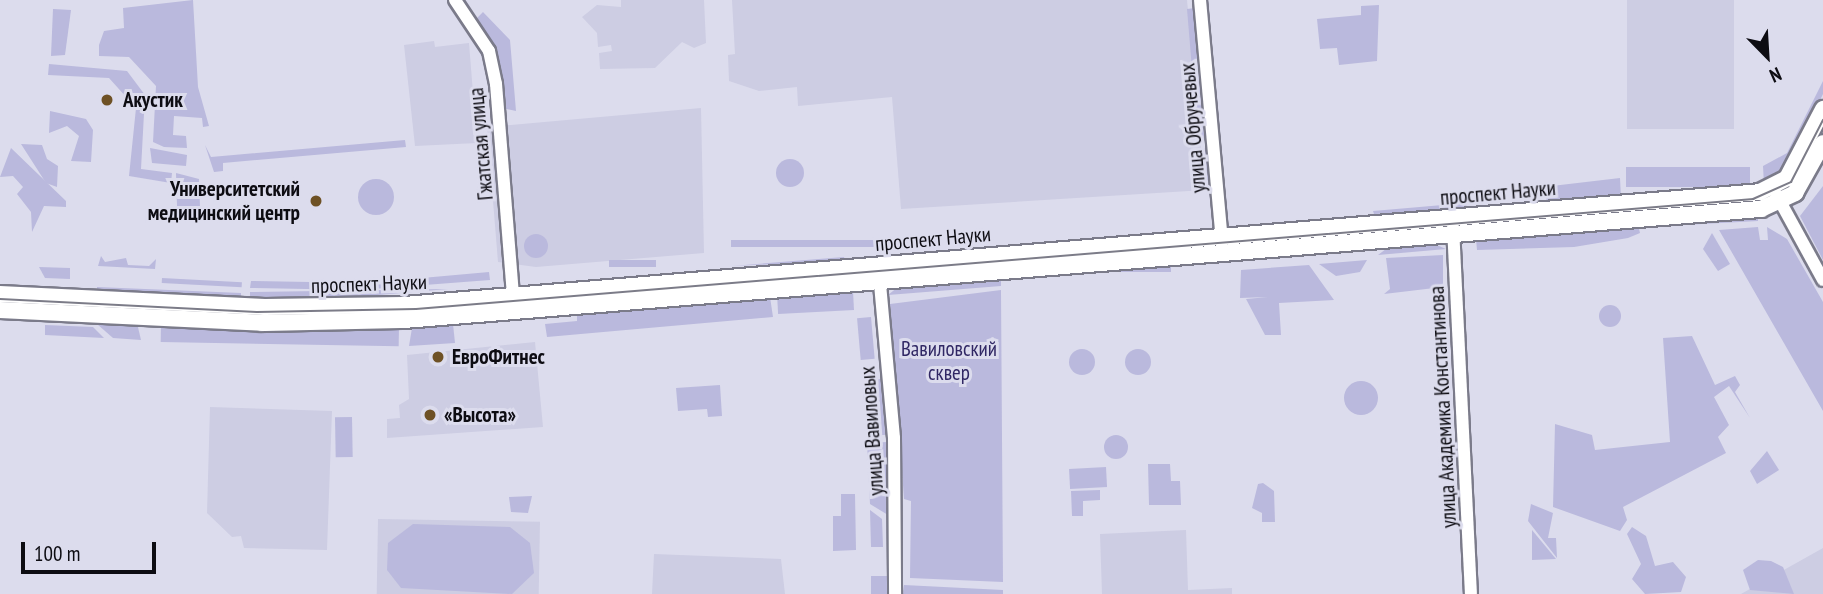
<!DOCTYPE html>
<meta charset="utf-8">
<style>
body{margin:0}
#map{position:relative;width:1823px;height:594px;overflow:hidden;background:#dcdced;font-family:"PT Sans Narrow",sans-serif}
div>[style]{position:absolute}
.built>*{inset:0;background:#cdcde3;transform-origin:0 0}
.green>*{inset:0;background:#bab9dd;transform-origin:0 0}
.round{border-radius:50%}
.roads{filter:drop-shadow(2px 0 #7b7b8a) drop-shadow(-2px 0 #7b7b8a) drop-shadow(0 2px #7b7b8a) drop-shadow(0 -2px #7b7b8a)}
.minor>*{height:12px;margin:-6px;padding:0 6px;transform-origin:6px;border-radius:6px;background:#fff}
.major>*{height:16px;margin:-8px;padding:0 8px;transform-origin:8px;border-radius:8px;background:#fff}
.tram>*{height:2px;margin:-1px;padding:0 1px;transform-origin:1px;border-radius:1px;background:#7c7c88}
.dots>*{width:19px;height:19px;translate:-50% -50%;box-sizing:border-box;border:4px solid #dcdced;border-radius:50%}
span{translate:-50% -50%;white-space:nowrap;text-align:center;line-height:1.15;-webkit-text-stroke:6px #dcdced;paint-order:stroke}
.poi-label{font-size:21px;color:#0d0c12;font-weight:700}
.left{translate:0 -50%;text-align:left}
.right{translate:-100% -50%;text-align:right}
.street-label{font-size:21px;color:#0d0c12}
.park-label{font-size:21px;color:#302764}
.north{position:absolute;left:1732px;top:21px;width:70px;height:70px;-webkit-text-stroke:5px #dcdced;paint-order:stroke;rotate:156deg;font-size:19px;font-weight:700;line-height:28px;text-align:center;color:#0d0c12}
.north::after{content:'';display:block;margin:auto;width:24px;height:32px;background:#0d0c12;clip-path:polygon(50% 0,100% 100%,50% 72%,0 100%)}
.scale{position:absolute;left:21px;top:542px;width:135px;height:32px;box-sizing:border-box;border:4px solid #0d0c12;border-top:0;padding-left:9px;font-size:21px;line-height:24px;white-space:nowrap;color:#0d0c12;-webkit-text-stroke:5px #dcdced;paint-order:stroke}
</style>
<div id="map">
<div class="built">
<div style="clip-path:polygon(621px 0,704px 0,706px 43px,694px 48px,682px 42px,655px 68px,600px 69px,599px 53px,612px 51px,611px 45px,598px 47px,597px 33px,582px 17px,597px 5px,621px 7px)"></div>
<div style="clip-path:polygon(732px 0,1187px 0,1205px 190px,901px 209px,892px 97px,798px 106px,797px 87px,759px 91px,729px 81px,728px 55px,735px 54px)"></div>
<div style="left:1627px;top:0;width:107px;height:129px"></div>
<div style="clip-path:polygon(434px 41px,435px 47px,469px 43px,477px 143px,415px 146px,404px 45px)"></div>
<div style="clip-path:polygon(701px 108px,704px 253px,536px 267px,498px 262px,487px 127px)"></div>
<div style="clip-path:polygon(535px 342px,543px 427px,387px 438px,387px 419px,400px 418px,399px 405px,409px 399px,407px 355px)"></div>
<div style="clip-path:polygon(210px 407px,332px 411px,327px 550px,244px 548px,241px 536px,232px 537px,207px 513px)"></div>
<div style="left:378px;top:519px;width:162px;height:75px;rotate:1deg"></div>
<div style="clip-path:polygon(1186px 530px,1188px 590px,1232px 588px,1232px 594px,1102px 594px,1100px 534px)"></div>
<div style="clip-path:polygon(1823px 548px,1823px 594px,1741px 594px)"></div>
<div style="clip-path:polygon(654px 554px,781px 559px,785px 594px,652px 594px)"></div>
</div>
<div class="green">
<div style="clip-path:polygon(193px 0,198px 87px,209px 126px,203px 127px,202px 118px,174px 116px,173px 135px,186px 136px,187px 148px,164px 147px,153px 142px,156px 86px,129px 57px,99px 56px,99px 45px,104px 31px,124px 28px,123px 8px)"></div>
<div style="clip-path:polygon(1379px 5px,1377px 61px,1339px 65px,1337px 48px,1320px 49px,1317px 19px,1361px 15px,1361px 6px)"></div>
<div style="clip-path:polygon(1195px 8px,1208px 140px,1198px 141px,1187px 9px)"></div>
<div style="clip-path:polygon(53px 9px,71px 10px,65px 55px,51px 56px)"></div>
<div style="clip-path:polygon(483px 12px,510px 40px,516px 111px,502px 108px,491px 45px,477px 18px)"></div>
<div style="clip-path:polygon(49px 64px,127px 71px,145px 95px,141px 169px,172px 173px,171px 183px,129px 176px,136px 108px,109px 78px,48px 75px)"></div>
<div style="clip-path:polygon(1823px 81px,1823px 94px,1785px 171px,1764px 185px,1763px 166px,1787px 153px)"></div>
<div style="clip-path:polygon(50px 111px,86px 119px,93px 130px,91px 162px,71px 161px,79px 136px,67px 126px,49px 133px)"></div>
<div style="clip-path:polygon(405px 140px,406px 147px,223px 163px,223px 171px,214px 172px,205px 145px,211px 157px)"></div>
<div style="clip-path:polygon(21px 144px,42px 145px,47px 159px,58px 166px,57px 187px,46px 183px)"></div>
<div style="clip-path:polygon(11px 148px,66px 201px,66px 207px,44px 206px,32px 232px,31px 212px,17px 194px,23px 187px,13px 176px,0 177px)"></div>
<div style="clip-path:polygon(150px 148px,187px 155px,186px 166px,152px 163px)"></div>
<div style="clip-path:polygon(1208px 148px,1211px 180px,1201px 181px,1194px 161px,1198px 149px)"></div>
<div class="round" style="left:776px;top:159px;width:28px;height:28px"></div>
<div style="left:1750px;top:167px;width:20px;height:124px;rotate:90deg"></div>
<div style="clip-path:polygon(176px 173px,199px 179px,200px 207px,177px 206px)"></div>
<div style="clip-path:polygon(1620px 178px,1621px 198px,1547px 204px,1545px 189px,1482px 194px)"></div>
<div class="round" style="left:358px;top:179px;width:36px;height:36px"></div>
<div style="clip-path:polygon(1823px 186px,1823px 260px,1800px 216px)"></div>
<div style="clip-path:polygon(1466px 203px,1467px 210px,1374px 214px,1373px 211px)"></div>
<div style="clip-path:polygon(1758px 216px,1758px 221px,1647px 227px,1648px 225px)"></div>
<div style="clip-path:polygon(1638px 225px,1640px 233px,1628px 238px,1574px 247px,1477px 250px,1476px 239px)"></div>
<div style="clip-path:polygon(1758px 227px,1760px 240px,1768px 240px,1767px 227px,1787px 239px,1823px 302px,1823px 411px,1719px 230px)"></div>
<div style="clip-path:polygon(1712px 233px,1730px 264px,1718px 271px,1703px 249px)"></div>
<div class="round" style="left:524px;top:234px;width:24px;height:24px"></div>
<div style="clip-path:polygon(930px 235px,931px 242px,877px 246px,877px 240px)"></div>
<div style="left:874px;top:240px;width:7px;height:143px;rotate:90deg"></div>
<div style="clip-path:polygon(1432px 243px,1446px 249px,1378px 255px,1390px 246px)"></div>
<div style="clip-path:polygon(1443px 255px,1443px 287px,1384px 294px,1390px 289px,1386px 258px)"></div>
<div style="clip-path:polygon(101px 256px,105px 262px,126px 258px,128px 265px,149px 266px,156px 259px,155px 269px,98px 266px)"></div>
<div style="clip-path:polygon(844px 257px,845px 261px,732px 266px)"></div>
<div style="left:656px;top:260px;width:7px;height:47px;rotate:90deg"></div>
<div style="clip-path:polygon(1367px 260px,1360px 272px,1336px 276px,1319px 264px)"></div>
<div style="left:1171px;top:265px;width:7px;height:164px;rotate:90deg"></div>
<div style="clip-path:polygon(1309px 265px,1334px 300px,1279px 303px,1281px 335px,1265px 335px,1246px 299px,1268px 297px,1240px 298px,1241px 270px)"></div>
<div style="clip-path:polygon(39px 267px,70px 268px,70px 279px,45px 278px)"></div>
<div style="clip-path:polygon(489px 272px,490px 280px,359px 290px,250px 288px,251px 281px,366px 283px)"></div>
<div style="left:162px;top:278px;width:80px;height:5px;rotate:3deg"></div>
<div style="clip-path:polygon(1001px 278px,1001px 286px,888px 295px,898px 287px)"></div>
<div style="clip-path:polygon(97px 287px,241px 293px,241px 297px,97px 292px)"></div>
<div style="clip-path:polygon(448px 289px,319px 300px,250px 297px,250px 292px)"></div>
<div style="clip-path:polygon(1001px 290px,1003px 582px,910px 578px,911px 501px,904px 499px,890px 304px)"></div>
<div style="left:853px;top:291px;width:19px;height:76px;rotate:87deg"></div>
<div style="clip-path:polygon(770px 297px,773px 317px,547px 337px,545px 324px,577px 321px,577px 313px)"></div>
<div class="round" style="left:1599px;top:305px;width:22px;height:22px"></div>
<div style="left:871px;top:317px;width:42px;height:14px;rotate:85deg"></div>
<div style="clip-path:polygon(137px 323px,141px 340px,113px 338px,97px 324px)"></div>
<div style="left:161px;top:324px;width:238px;height:18px;rotate:1deg"></div>
<div style="clip-path:polygon(453px 324px,455px 343px,409px 346px,412px 328px)"></div>
<div style="clip-path:polygon(45px 325px,93px 327px,104px 338px,45px 335px)"></div>
<div style="clip-path:polygon(1692px 336px,1715px 385px,1735px 376px,1740px 385px,1735px 392px,1750px 418px,1729px 386px,1714px 397px,1729px 425px,1718px 437px,1726px 453px,1623px 507px,1627px 520px,1620px 531px,1553px 507px,1555px 424px,1592px 435px,1595px 450px,1670px 442px,1663px 338px)"></div>
<div class="round" style="left:1125px;top:349px;width:26px;height:26px"></div>
<div class="round" style="left:1069px;top:349px;width:26px;height:26px"></div>
<div style="left:881px;top:379px;width:56px;height:19px;rotate:85deg"></div>
<div class="round" style="left:1344px;top:381px;width:34px;height:34px"></div>
<div style="clip-path:polygon(720px 385px,722px 416px,708px 417px,707px 409px,678px 411px,676px 388px)"></div>
<div style="left:352px;top:417px;width:40px;height:17px;rotate:89deg"></div>
<div class="round" style="left:1104px;top:435px;width:24px;height:24px"></div>
<div style="clip-path:polygon(887px 442px,888px 515px,870px 504px,867px 443px)"></div>
<div style="clip-path:polygon(1767px 451px,1779px 470px,1757px 484px,1750px 471px)"></div>
<div style="clip-path:polygon(1148px 464px,1170px 464px,1171px 481px,1180px 481px,1181px 505px,1149px 505px)"></div>
<div style="left:1106px;top:467px;width:20px;height:37px;rotate:87deg"></div>
<div style="clip-path:polygon(1263px 483px,1274px 491px,1275px 522px,1262px 522px,1262px 513px,1252px 508px,1258px 484px)"></div>
<div style="clip-path:polygon(1100px 490px,1100px 500px,1083px 501px,1083px 516px,1072px 516px,1071px 491px)"></div>
<div style="clip-path:polygon(841px 494px,855px 494px,856px 550px,833px 551px,833px 516px,841px 516px)"></div>
<div style="clip-path:polygon(532px 496px,528px 513px,511px 512px,509px 497px)"></div>
<div style="clip-path:polygon(1531px 504px,1553px 513px,1548px 538px,1556px 538px,1557px 558px,1528px 521px)"></div>
<div style="clip-path:polygon(870px 510px,882px 519px,883px 547px,871px 547px)"></div>
<div style="clip-path:polygon(413px 524px,510px 527px,530px 543px,534px 573px,512px 594px,401px 588px,387px 570px,388px 543px)"></div>
<div style="clip-path:polygon(1632px 527px,1646px 536px,1655px 566px,1673px 562px,1686px 577px,1681px 592px,1645px 594px,1632px 579px,1641px 564px,1627px 534px)"></div>
<div style="clip-path:polygon(1532px 530px,1556px 559px,1532px 560px)"></div>
<div style="clip-path:polygon(1771px 561px,1783px 567px,1794px 594px,1750px 590px,1743px 570px,1758px 560px)"></div>
<div style="left:871px;top:576px;width:18px;height:18px"></div>
<div style="clip-path:polygon(904px 585px,1003px 590px,1003px 594px,903px 594px)"></div>
</div>
<div class="roads">
<div class="minor">
<div style="left:455px;top:0;width:61px;rotate:56.3deg"></div>
<div style="left:489px;top:51px;width:34px;rotate:78deg"></div>
<div style="left:496px;top:84px;width:214px;rotate:85.4deg"></div>
<div style="left:1200px;top:0;width:245px;rotate:84.8deg"></div>
<div style="left:1776px;top:194px;width:98px;rotate:61.3deg"></div>
<div style="left:1453px;top:227px;width:367px;rotate:87.2deg"></div>
<div style="left:879px;top:273px;width:166px;rotate:84.8deg"></div>
<div style="left:894px;top:438px;width:156px;rotate:89.6deg"></div>
</div>
<div class="major">
<div style="left:0;top:294px;width:265px;rotate:2.8deg"></div>
<div style="left:265px;top:307px;width:139px;rotate:-0.8deg"></div>
<div style="left:404px;top:305px;width:1361px;rotate:-4.76deg"></div>
<div style="left:1760px;top:192px;width:30px;rotate:-27deg"></div>
<div style="left:1787px;top:178px;width:78px;rotate:-62.4deg"></div>
<div style="left:0;top:310px;width:262px;rotate:2.8deg"></div>
<div style="left:262px;top:323px;width:142px;rotate:-1.2deg"></div>
<div style="left:404px;top:320px;width:1362px;rotate:-4.68deg"></div>
<div style="left:1761px;top:209px;width:38px;rotate:-25deg"></div>
<div style="left:1795px;top:193px;width:57px;rotate:-60.8deg"></div>
</div>
</div>
<div class="tram">
<div style="left:0;top:299px;width:257px;rotate:2.9deg"></div>
<div style="left:257px;top:312px;width:159px;rotate:-1.1deg"></div>
<div style="left:416px;top:309px;width:1342px;rotate:-4.7deg"></div>
<div style="left:1753px;top:199px;width:42px;rotate:-24.1deg"></div>
<div style="left:1791px;top:182px;width:70px;rotate:-62.7deg"></div>
</div>
<div class="dots">
<div style="left:107px;top:100px;background:#6e5125"></div>
<div style="left:316px;top:201px;background:#6e5125"></div>
<div style="left:438px;top:357px;background:#6e5125"></div>
<div style="left:430px;top:415px;background:#6e5125"></div>
</div>
<div class="poi-label">
<span class="left" style="left:123px;top:100px">Акустик</span>
<span class="right" style="left:300px;top:201px">Университетский<br>медицинский центр</span>
<span class="left" style="left:452px;top:357px">ЕвроФитнес</span>
<span class="left" style="left:444px;top:415px">«Высота»</span>
</div>
<div class="street-label">
<span style="left:1193px;top:128px;rotate:-95deg">улица Обручевых</span>
<span style="left:481px;top:144px;rotate:-95deg">Гжатская улица</span>
<span style="left:1498px;top:193px;rotate:-5deg">проспект Науки</span>
<span style="left:933px;top:239px;rotate:-5deg">проспект Науки</span>
<span style="left:369px;top:284px;rotate:-2deg">проспект Науки</span>
<span style="left:1443px;top:407px;rotate:-93deg">улица Академика Константинова</span>
<span style="left:872px;top:431px;rotate:-94deg">улица Вавиловых</span>
</div>
<div class="park-label">
<span style="left:949px;top:361px">Вавиловский<br>сквер</span>
</div>
<div class="north">N</div>
<div class="scale">100 m</div>
</div>
